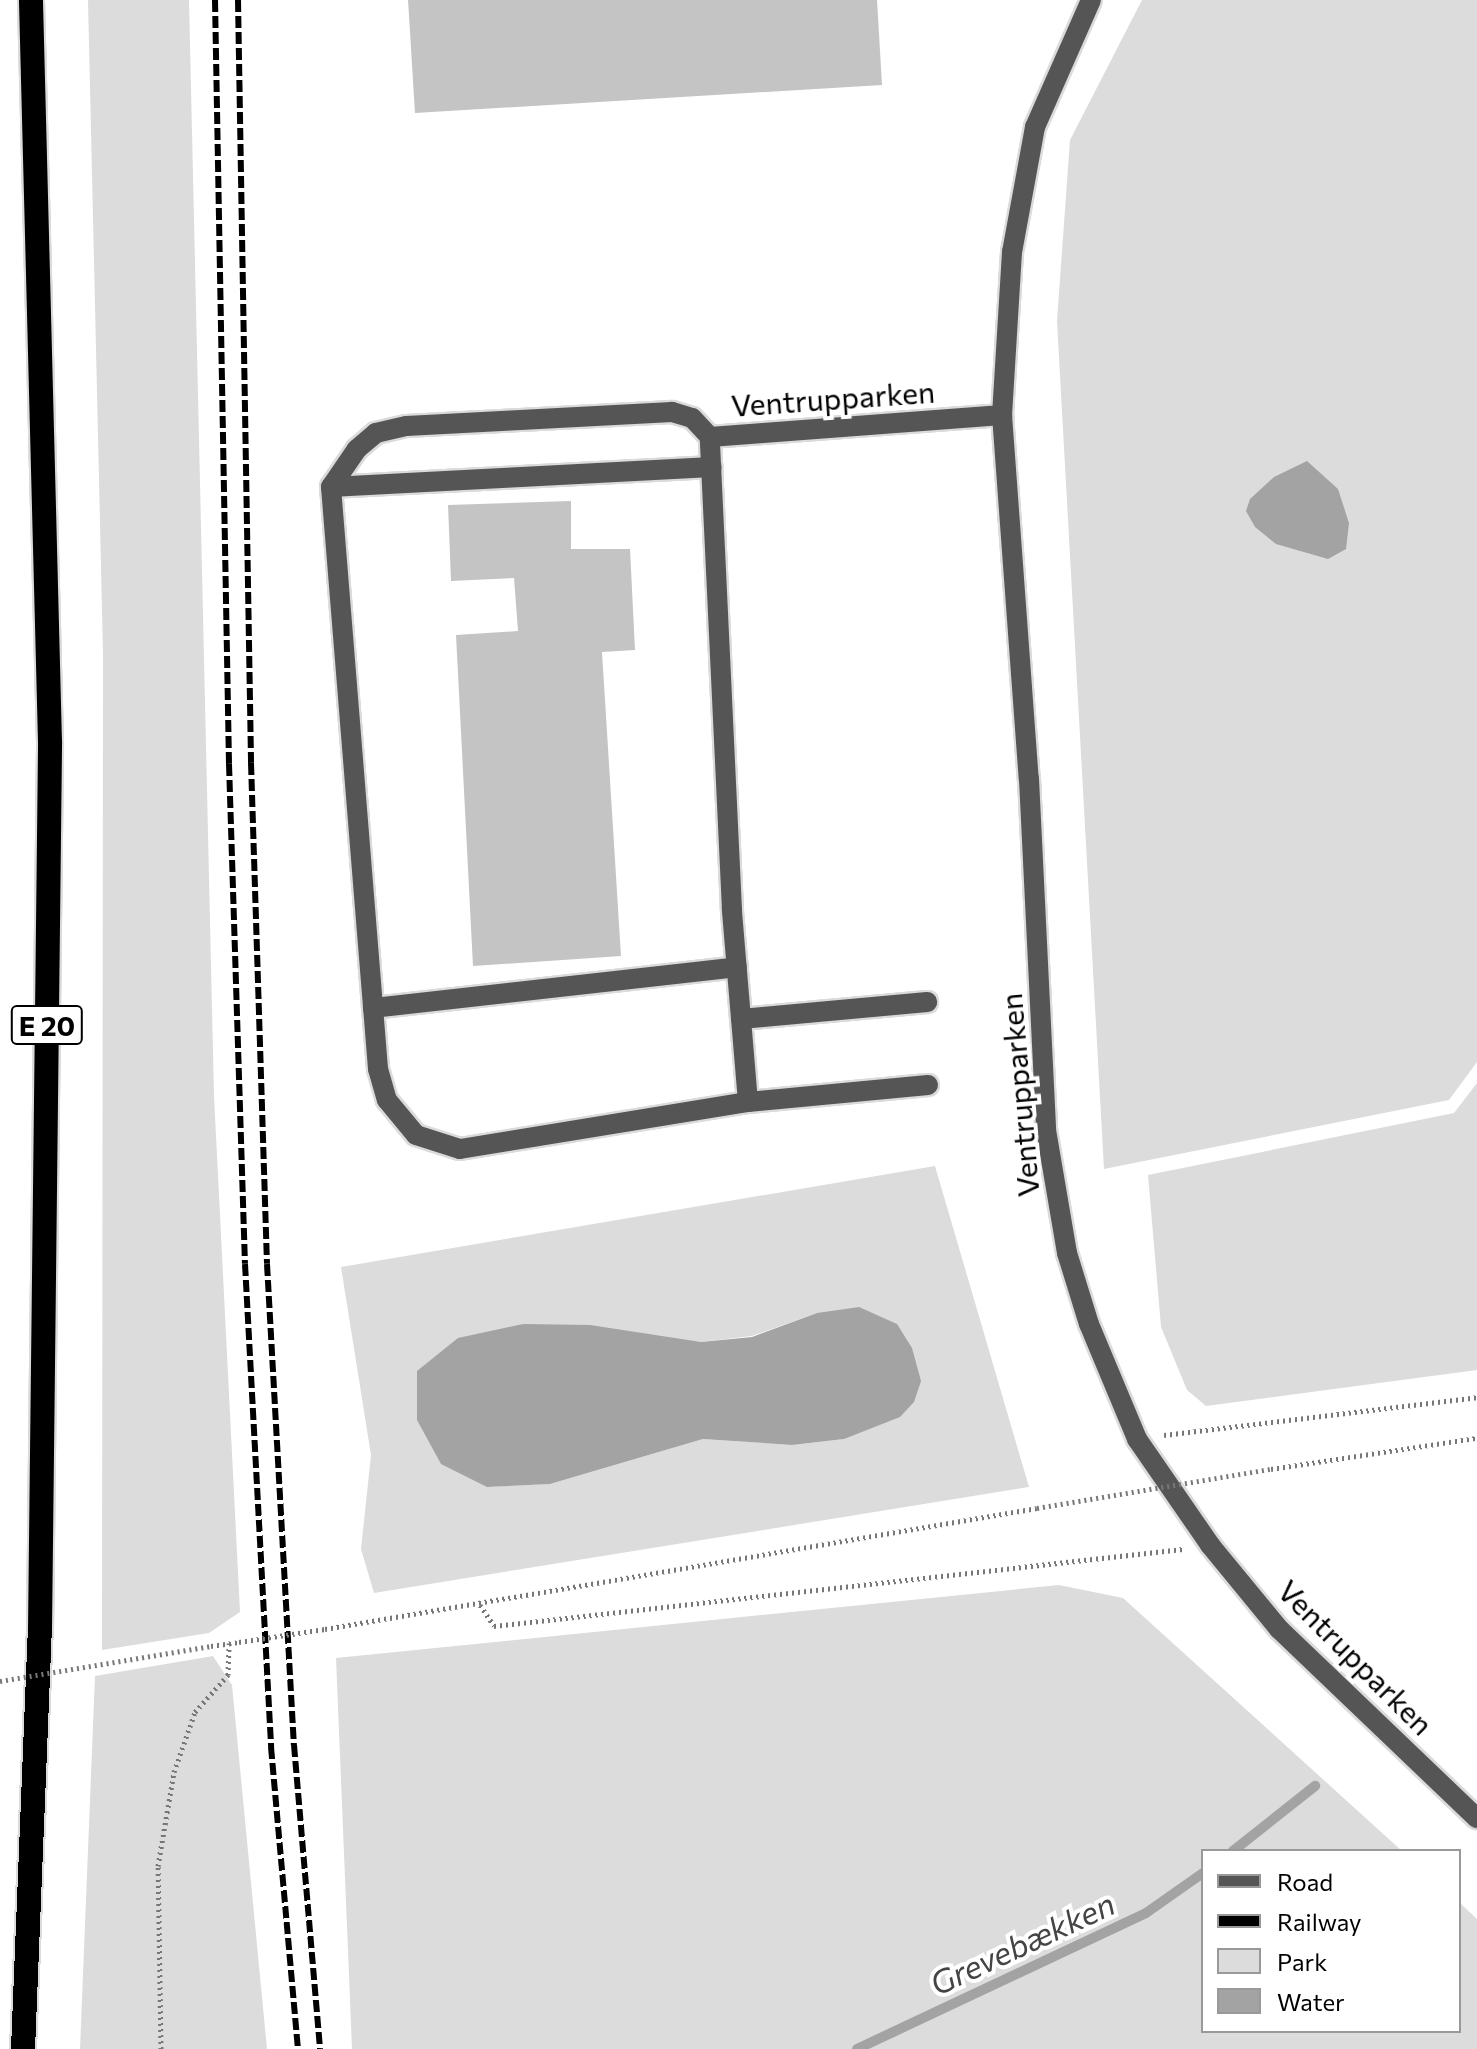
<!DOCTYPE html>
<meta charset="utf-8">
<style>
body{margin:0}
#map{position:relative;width:1477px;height:2049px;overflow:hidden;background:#fff;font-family:Commissioner,sans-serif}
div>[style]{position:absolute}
.green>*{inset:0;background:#dcdcdc}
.water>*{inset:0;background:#a3a3a3}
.stream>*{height:10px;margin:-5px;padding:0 5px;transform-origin:5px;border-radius:5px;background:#a3a3a3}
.building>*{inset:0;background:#c4c4c4}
.path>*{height:5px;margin-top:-2.5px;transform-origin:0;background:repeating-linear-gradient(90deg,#777 0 2px,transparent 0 6px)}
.roads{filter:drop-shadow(2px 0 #dbdbdb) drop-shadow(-2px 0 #dbdbdb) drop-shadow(0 2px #dbdbdb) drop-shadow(0 -2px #dbdbdb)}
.minor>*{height:20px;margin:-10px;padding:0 10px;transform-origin:10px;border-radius:10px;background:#555}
.highway>*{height:24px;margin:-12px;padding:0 12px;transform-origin:12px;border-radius:12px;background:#000}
.rail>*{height:6px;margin-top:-3px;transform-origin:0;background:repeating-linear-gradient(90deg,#000 0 12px,transparent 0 16px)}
.path-bridge>*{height:5px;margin-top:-2.5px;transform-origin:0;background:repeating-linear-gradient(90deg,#777 0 2px,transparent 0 6px)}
span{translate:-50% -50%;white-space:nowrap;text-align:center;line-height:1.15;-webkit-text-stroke:8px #fff;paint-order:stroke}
.shield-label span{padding:2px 6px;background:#fff;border:2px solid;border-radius:6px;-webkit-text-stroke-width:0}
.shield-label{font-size:28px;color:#000;font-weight:700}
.street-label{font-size:30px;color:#000}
.water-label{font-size:32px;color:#444;font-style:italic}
.legend{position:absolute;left:1201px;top:1849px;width:260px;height:184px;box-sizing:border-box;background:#fff;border:2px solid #999;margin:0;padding:10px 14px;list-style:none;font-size:24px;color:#000}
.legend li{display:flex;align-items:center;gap:16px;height:40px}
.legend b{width:40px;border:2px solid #999}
</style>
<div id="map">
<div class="green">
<div style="clip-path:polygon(88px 0,189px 0,214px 1096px,240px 1612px,209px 1633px,102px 1650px,103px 654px)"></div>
<div style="clip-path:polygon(1142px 0,1477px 0,1477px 1062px,1449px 1100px,1104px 1169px,1057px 321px,1070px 140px)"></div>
<div style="clip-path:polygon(1477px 1083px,1477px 1370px,1206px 1406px,1187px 1390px,1161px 1327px,1148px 1175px,1454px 1113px)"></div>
<div style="clip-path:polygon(evenodd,935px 1166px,1029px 1487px,374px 1593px,361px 1549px,371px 1455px,341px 1267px,935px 1166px,817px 1313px,844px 1439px,792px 1445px,703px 1439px,550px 1484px,487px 1487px,646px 1338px,701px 1342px,752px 1336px,817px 1313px)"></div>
<div style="clip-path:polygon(1059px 1585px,1123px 1598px,1402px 1851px,1203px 1851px,1203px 2031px,1459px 2031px,1459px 1902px,1477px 1919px,1477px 2049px,352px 2049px,336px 1658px)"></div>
<div style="clip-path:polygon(213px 1656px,232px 1685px,267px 2049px,80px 2049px,95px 1676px)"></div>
</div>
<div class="water">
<div style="clip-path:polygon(1307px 461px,1338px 489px,1349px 523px,1346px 549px,1328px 559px,1276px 544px,1255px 527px,1246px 511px,1250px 499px,1274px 477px)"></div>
<div style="clip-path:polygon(859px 1307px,897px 1324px,912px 1348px,921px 1381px,914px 1402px,900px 1417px,844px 1439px,792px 1445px,703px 1439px,550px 1484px,487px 1487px,441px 1464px,417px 1420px,417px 1371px,458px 1338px,523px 1324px,590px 1325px,701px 1342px,752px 1337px,817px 1313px)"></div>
</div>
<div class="stream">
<div style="left:1233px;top:1851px;width:105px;rotate:-38.4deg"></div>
<div style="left:857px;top:2049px;width:319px;rotate:-25.2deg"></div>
<div style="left:1146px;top:1913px;width:70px;rotate:-35.1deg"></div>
</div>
<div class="building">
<div style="clip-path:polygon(408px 0,877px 0,882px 85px,415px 113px)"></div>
<div style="clip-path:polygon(571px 501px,571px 549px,630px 549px,635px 650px,602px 652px,621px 956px,473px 966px,456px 635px,518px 631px,514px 578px,451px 581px,448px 505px)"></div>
</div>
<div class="path">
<div style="left:1164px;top:1435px;width:315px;rotate:-6.9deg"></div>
<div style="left:1271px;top:1469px;width:208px;rotate:-8.6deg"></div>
<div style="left:480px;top:1605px;width:25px;rotate:56deg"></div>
<div style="left:494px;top:1626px;width:693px;rotate:-6.38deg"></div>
<div style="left:325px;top:1629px;width:722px;rotate:-9.64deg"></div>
<div style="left:211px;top:1646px;width:28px;rotate:-8deg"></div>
<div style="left:161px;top:2049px;width:183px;rotate:-90.9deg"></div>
<div style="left:158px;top:1866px;width:95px;rotate:-80.3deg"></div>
<div style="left:174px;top:1772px;width:64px;rotate:-70.7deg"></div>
<div style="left:195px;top:1712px;width:50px;rotate:-48.3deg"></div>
<div style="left:228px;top:1675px;width:32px;rotate:-88deg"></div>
</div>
<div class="roads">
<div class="minor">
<div style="left:1091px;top:0;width:139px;rotate:113.8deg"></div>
<div style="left:1035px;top:127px;width:127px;rotate:100.4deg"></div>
<div style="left:1012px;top:252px;width:163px;rotate:93.5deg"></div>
<div style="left:1002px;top:415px;width:365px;rotate:85.8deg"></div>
<div style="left:1029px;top:779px;width:351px;rotate:87.2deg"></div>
<div style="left:1046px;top:1130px;width:125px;rotate:80.3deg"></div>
<div style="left:1067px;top:1253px;width:74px;rotate:72.8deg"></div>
<div style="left:1089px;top:1324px;width:125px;rotate:67.3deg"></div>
<div style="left:1137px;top:1439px;width:129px;rotate:55.4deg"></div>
<div style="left:1210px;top:1545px;width:109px;rotate:50.6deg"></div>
<div style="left:1279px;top:1629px;width:274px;rotate:43.7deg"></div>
<div style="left:710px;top:437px;width:26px;rotate:-133deg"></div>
<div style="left:692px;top:418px;width:21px;rotate:-163deg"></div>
<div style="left:672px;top:412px;width:266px;rotate:177deg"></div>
<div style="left:406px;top:426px;width:31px;rotate:167deg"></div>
<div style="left:376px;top:433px;width:25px;rotate:140deg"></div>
<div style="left:357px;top:449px;width:46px;rotate:124.4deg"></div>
<div style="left:331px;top:487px;width:584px;rotate:85.38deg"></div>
<div style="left:378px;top:1069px;width:32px;rotate:74deg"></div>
<div style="left:387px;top:1100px;width:45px;rotate:50.4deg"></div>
<div style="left:416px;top:1135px;width:46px;rotate:17.7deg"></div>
<div style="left:460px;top:1149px;width:292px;rotate:-9.3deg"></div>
<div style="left:331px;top:487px;width:381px;rotate:-3deg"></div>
<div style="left:373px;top:1008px;width:366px;rotate:-6.4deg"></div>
<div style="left:741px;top:1019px;width:187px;rotate:-5.2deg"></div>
<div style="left:928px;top:1085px;width:181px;rotate:174.6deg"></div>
<div style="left:748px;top:1102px;width:193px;rotate:-94.8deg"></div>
<div style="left:732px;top:910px;width:474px;rotate:-92.7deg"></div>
<div style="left:710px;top:437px;width:293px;rotate:-4.3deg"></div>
</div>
<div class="highway">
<div style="left:23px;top:2049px;width:419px;rotate:-87.7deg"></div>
<div style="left:40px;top:1630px;width:888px;rotate:-89.35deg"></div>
<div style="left:50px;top:742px;width:742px;rotate:-91.47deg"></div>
</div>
</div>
<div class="rail">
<div style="left:215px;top:0;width:764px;rotate:88.95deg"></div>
<div style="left:229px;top:764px;width:500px;rotate:88.17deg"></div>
<div style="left:245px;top:1264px;width:484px;rotate:86.9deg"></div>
<div style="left:271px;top:1747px;width:303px;rotate:84.9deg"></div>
<div style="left:238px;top:0;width:763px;rotate:89.02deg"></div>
<div style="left:251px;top:763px;width:501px;rotate:88.17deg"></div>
<div style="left:267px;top:1264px;width:482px;rotate:86.8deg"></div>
<div style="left:294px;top:1745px;width:305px;rotate:85.1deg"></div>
</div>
<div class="path-bridge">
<div style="left:1037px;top:1508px;width:237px;rotate:-9.5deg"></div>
<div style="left:239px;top:1642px;width:87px;rotate:-8.6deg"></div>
<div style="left:0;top:1681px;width:214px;rotate:-9.4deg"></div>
</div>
<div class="shield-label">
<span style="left:47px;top:1025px">E 20</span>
</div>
<div class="street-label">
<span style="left:833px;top:398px;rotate:-4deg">Ventrupparken</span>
<span style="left:1019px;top:1095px;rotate:-95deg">Ventrupparken</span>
<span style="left:1356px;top:1657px;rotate:45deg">Ventrupparken</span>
</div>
<div class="water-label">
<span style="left:1022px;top:1943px;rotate:-25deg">Grevebækken</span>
</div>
<ul class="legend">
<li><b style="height:10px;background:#555"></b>Road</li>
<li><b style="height:10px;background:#000"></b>Railway</li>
<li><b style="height:22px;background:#dcdcdc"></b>Park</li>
<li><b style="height:22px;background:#a3a3a3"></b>Water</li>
</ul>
</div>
